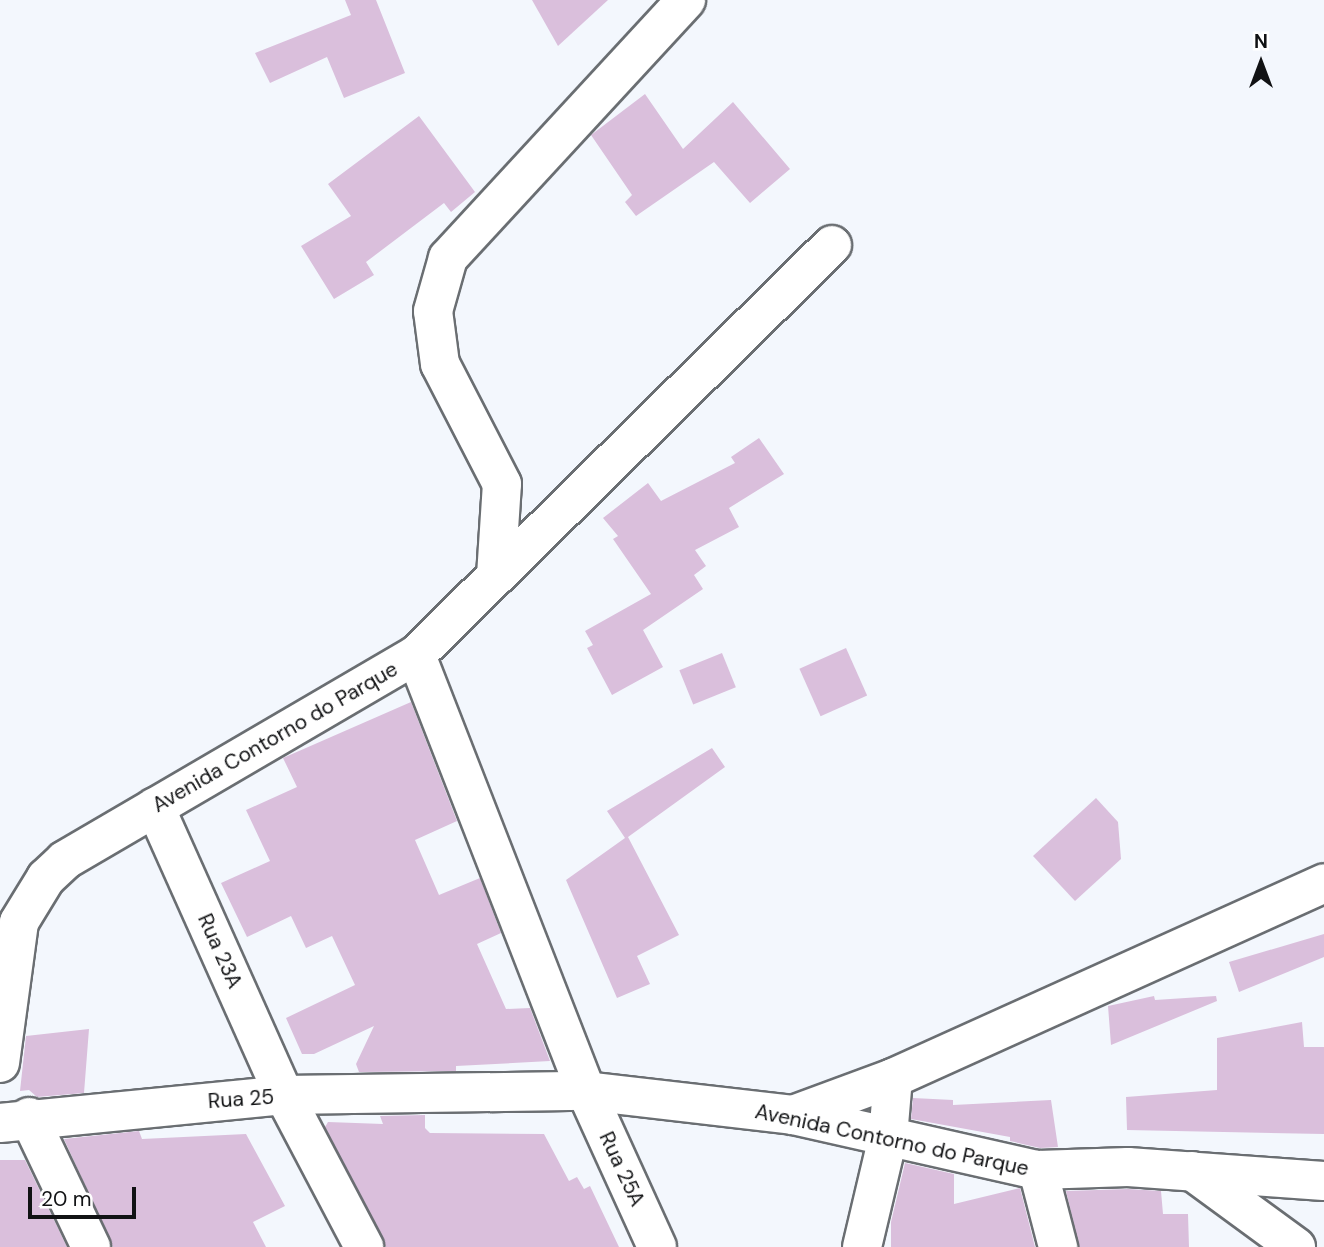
<!DOCTYPE html>
<style>
body{margin:0}
#map{position:relative;width:1324px;height:1247px;overflow:hidden;background:#f3f7fd;font-family:"DM Sans",sans-serif}
div>[style]{position:absolute}
.building>*{inset:0;background:#dabfdc;transform-origin:0 0}
.roads{filter:drop-shadow(2px 0 #6a6e72) drop-shadow(-2px 0 #6a6e72) drop-shadow(0 2px #6a6e72) drop-shadow(0 -2px #6a6e72)}
.street>*{height:38px;margin:-19px;padding:0 19px;transform-origin:19px;border-radius:19px;background:#fff}
span{translate:-50% -50%;white-space:nowrap;text-align:center;line-height:1.15;-webkit-text-stroke:7px #fff;paint-order:stroke}
.street-label{font-size:21px;color:#111214}
.north{position:absolute;left:1226px;top:28px;width:70px;height:70px;-webkit-text-stroke:5px #fff;paint-order:stroke;rotate:0deg;font-size:19px;font-weight:700;line-height:28px;text-align:center;color:#111214}
.north::after{content:'';display:block;margin:auto;width:24px;height:32px;background:#111214;clip-path:polygon(50% 0,100% 100%,50% 72%,0 100%)}
.scale{position:absolute;left:28px;top:1187px;width:108px;height:32px;box-sizing:border-box;border:4px solid #111214;border-top:0;padding-left:9px;font-size:21px;line-height:24px;white-space:nowrap;color:#111214;-webkit-text-stroke:5px #fff;paint-order:stroke}
</style>
<div id="map">
<div class="building">
<div style="clip-path:polygon(345px 0,376px 0,405px 73px,344px 98px,327px 57px,270px 83px,255px 53px,351px 15px)"></div>
<div style="clip-path:polygon(532px 0,608px 0,558px 46px)"></div>
<div style="clip-path:polygon(645px 94px,683px 149px,733px 102px,790px 169px,750px 203px,714px 162px,636px 216px,625px 202px,632px 195px,591px 135px)"></div>
<div style="clip-path:polygon(419px 116px,475px 192px,451px 212px,444px 203px,366px 262px,374px 275px,334px 299px,301px 246px,351px 216px,328px 184px)"></div>
<div style="clip-path:polygon(759px 438px,784px 474px,729px 508px,739px 527px,695px 550px,706px 566px,694px 575px,703px 589px,643px 630px,663px 667px,612px 695px,587px 648px,593px 645px,585px 631px,651px 594px,613px 539px,618px 536px,603px 518px,648px 483px,661px 501px,735px 463px,731px 457px)"></div>
<div style="left:846px;top:648px;width:52px;height:51px;rotate:66deg"></div>
<div style="left:722px;top:653px;width:37px;height:46px;rotate:68deg"></div>
<div style="clip-path:polygon(411px 702px,457px 821px,415px 840px,439px 895px,480px 878px,501px 933px,477px 944px,506px 1009px,530px 1008px,550px 1061px,456px 1066px,456px 1071px,359px 1072px,356px 1064px,374px 1026px,314px 1054px,302px 1054px,286px 1018px,355px 985px,332px 936px,306px 948px,291px 916px,247px 937px,221px 883px,270px 861px,246px 810px,297px 787px,283px 758px)"></div>
<div style="clip-path:polygon(712px 748px,725px 767px,628px 837px,679px 935px,637px 956px,650px 984px,617px 998px,566px 880px,625px 838px,607px 811px)"></div>
<div style="clip-path:polygon(1096px 798px,1118px 822px,1121px 859px,1075px 901px,1033px 856px)"></div>
<div style="clip-path:polygon(1324px 934px,1324px 957px,1239px 992px,1229px 962px)"></div>
<div style="clip-path:polygon(1154px 996px,1155px 1000px,1216px 996px,1217px 1001px,1111px 1045px,1108px 1006px)"></div>
<div style="clip-path:polygon(1302px 1022px,1304px 1047px,1324px 1047px,1324px 1134px,1127px 1130px,1126px 1097px,1217px 1090px,1217px 1038px)"></div>
<div style="clip-path:polygon(89px 1029px,84px 1093px,37px 1097px,29px 1090px,20px 1091px,26px 1036px)"></div>
<div style="clip-path:polygon(913px 1098px,953px 1100px,953px 1105px,1051px 1100px,1058px 1147px,1040px 1148px,1010px 1141px,1010px 1137px,911px 1119px)"></div>
<div style="clip-path:polygon(425px 1115px,425px 1128px,430px 1133px,544px 1134px,569px 1181px,577px 1177px,584px 1189px,590px 1186px,619px 1247px,386px 1247px,325px 1127px,328px 1122px,383px 1124px,380px 1116px)"></div>
<div style="clip-path:polygon(139px 1131px,142px 1139px,246px 1134px,285px 1206px,253px 1222px,266px 1247px,113px 1247px,64px 1139px)"></div>
<div style="clip-path:polygon(0 1160px,25px 1160px,67px 1247px,0 1247px)"></div>
<div style="clip-path:polygon(905px 1163px,954px 1174px,954px 1204px,1020px 1188px,1035px 1247px,891px 1247px,891px 1222px)"></div>
<div style="clip-path:polygon(1128px 1189px,1161px 1191px,1163px 1214px,1188px 1214px,1189px 1247px,1079px 1247px,1066px 1191px)"></div>
</div>
<div class="roads">
<div class="street">
<div style="left:496px;top:576px;width:92px;rotate:-86.3deg"></div>
<div style="left:502px;top:484px;width:135px;rotate:-117.3deg"></div>
<div style="left:440px;top:364px;width:53px;rotate:-97.5deg"></div>
<div style="left:433px;top:311px;width:55px;rotate:-74.2deg"></div>
<div style="left:448px;top:258px;width:351px;rotate:-47.3deg"></div>
<div style="left:416px;top:655px;width:584px;rotate:-44.58deg"></div>
<div style="left:155px;top:807px;width:316px;rotate:65.9deg"></div>
<div style="left:284px;top:1095px;width:172px;rotate:62.2deg"></div>
<div style="left:0;top:1063px;width:142px;rotate:-82.3deg"></div>
<div style="left:19px;top:922px;width:52px;rotate:-58.5deg"></div>
<div style="left:46px;top:878px;width:26px;rotate:-43deg"></div>
<div style="left:65px;top:860px;width:406px;rotate:-30.3deg"></div>
<div style="left:416px;top:655px;width:468px;rotate:68.7deg"></div>
<div style="left:586px;top:1091px;width:171px;rotate:65.5deg"></div>
<div style="left:793px;top:1115px;width:107px;rotate:-20.3deg"></div>
<div style="left:893px;top:1078px;width:473px;rotate:-24.3deg"></div>
<div style="left:29px;top:1117px;width:144px;rotate:64.5deg"></div>
<div style="left:0;top:1123px;width:285px;rotate:-5.6deg"></div>
<div style="left:284px;top:1095px;width:302px;rotate:-0.8deg"></div>
<div style="left:586px;top:1091px;width:208px;rotate:6.6deg"></div>
<div style="left:793px;top:1115px;width:251px;rotate:12.7deg"></div>
<div style="left:1038px;top:1170px;width:90px;rotate:-1.9deg"></div>
<div style="left:1128px;top:1167px;width:196px;rotate:4.1deg"></div>
<div style="left:1038px;top:1170px;width:80px;rotate:75.4deg"></div>
<div style="left:1192px;top:1171px;width:129px;rotate:36.2deg"></div>
<div style="left:862px;top:1247px;width:113px;rotate:-76.7deg"></div>
<div style="left:888px;top:1137px;width:59px;rotate:-85.2deg"></div>
</div>
</div>
<div class="street-label">
<span style="left:275px;top:737px;rotate:-30deg">Avenida Contorno do Parque</span>
<span style="left:220px;top:951px;rotate:66deg">Rua 23A</span>
<span style="left:241px;top:1099px;rotate:-4deg">Rua 25</span>
<span style="left:892px;top:1140px;rotate:12deg">Avenida Contorno do Parque</span>
<span style="left:622px;top:1169px;rotate:65deg">Rua 25A</span>
</div>
<div class="north">N</div>
<div class="scale">20 m</div>
</div>
